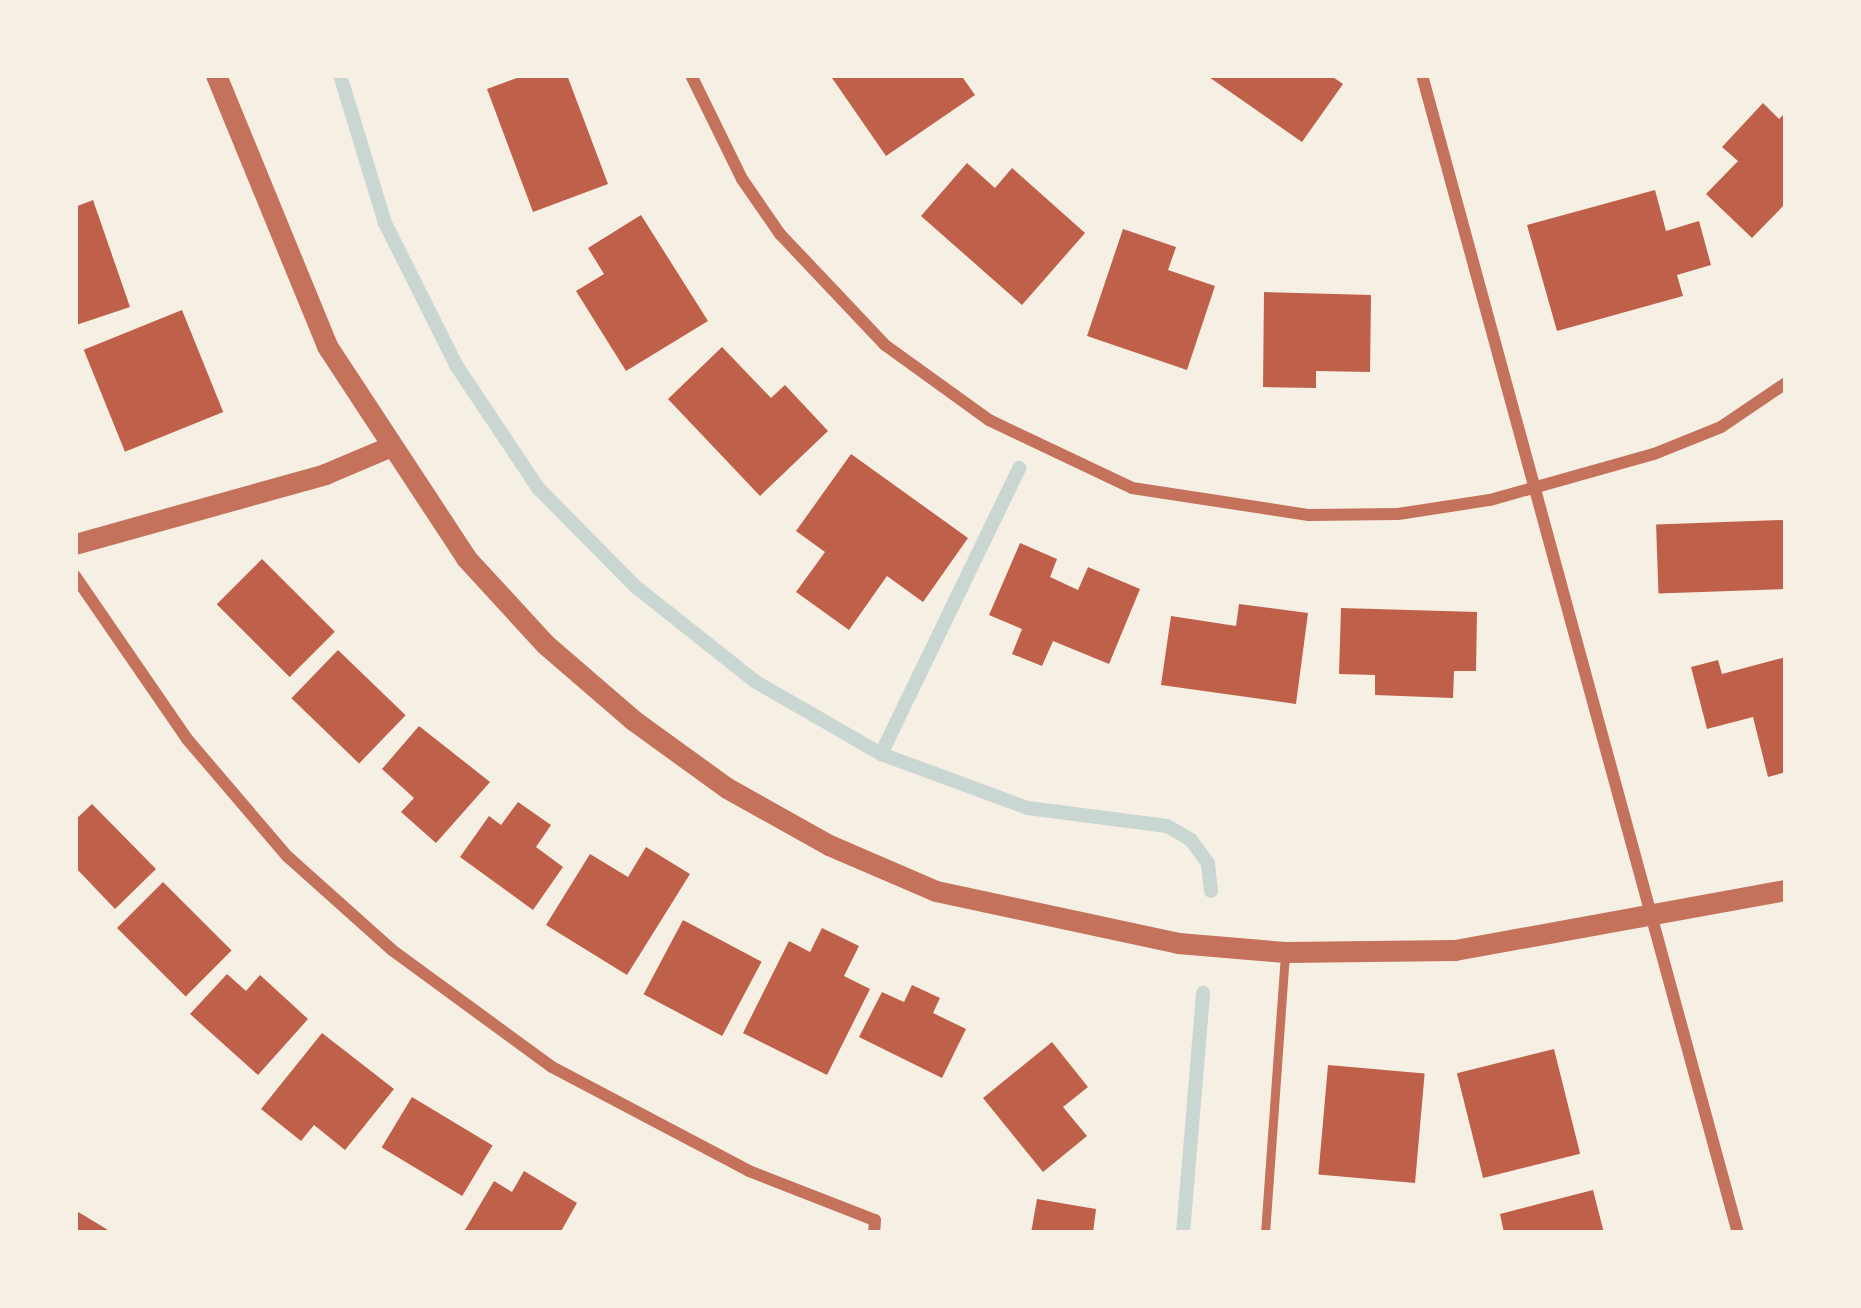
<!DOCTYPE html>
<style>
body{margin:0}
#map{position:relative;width:1861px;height:1308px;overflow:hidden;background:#f6efe4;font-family:"DM Sans",sans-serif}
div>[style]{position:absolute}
.stream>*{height:14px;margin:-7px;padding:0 7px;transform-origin:7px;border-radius:7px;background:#c9d6d2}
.building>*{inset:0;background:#bf614a;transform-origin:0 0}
.service>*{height:9px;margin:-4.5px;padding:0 4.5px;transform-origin:4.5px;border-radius:4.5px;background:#c5725c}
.minor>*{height:12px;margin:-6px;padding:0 6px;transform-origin:6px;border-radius:6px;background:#c5725c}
.tertiary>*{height:21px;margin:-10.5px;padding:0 10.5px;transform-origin:10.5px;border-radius:10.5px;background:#c5725c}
span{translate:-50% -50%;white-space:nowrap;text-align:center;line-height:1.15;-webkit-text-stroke:12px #f6efe4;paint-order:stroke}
.frame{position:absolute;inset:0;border:78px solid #f6efe4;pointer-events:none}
</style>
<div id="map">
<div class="stream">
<div style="left:340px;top:75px;width:155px;rotate:73.1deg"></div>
<div style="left:385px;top:223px;width:159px;rotate:63.4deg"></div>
<div style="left:456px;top:365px;width:148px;rotate:56.3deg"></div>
<div style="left:538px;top:488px;width:139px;rotate:45.3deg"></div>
<div style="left:636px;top:587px;width:153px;rotate:38.4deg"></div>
<div style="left:756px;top:682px;width:144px;rotate:29.9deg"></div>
<div style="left:881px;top:754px;width:157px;rotate:20.2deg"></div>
<div style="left:1028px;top:808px;width:140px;rotate:7.4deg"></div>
<div style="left:1167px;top:826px;width:28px;rotate:30deg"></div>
<div style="left:1191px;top:840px;width:29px;rotate:54deg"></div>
<div style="left:1208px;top:863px;width:28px;rotate:84deg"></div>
<div style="left:881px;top:754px;width:318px;rotate:-64.2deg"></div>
<div style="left:1183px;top:1233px;width:241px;rotate:-85.2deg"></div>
</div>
<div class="building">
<div style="clip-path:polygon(525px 75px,567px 75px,608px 184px,533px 212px,487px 89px)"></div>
<div style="clip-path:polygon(830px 75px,961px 75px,975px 95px,886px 156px)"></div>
<div style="clip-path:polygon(1206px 75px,1330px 75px,1343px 84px,1302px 142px)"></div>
<div style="clip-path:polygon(1763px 103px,1779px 119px,1786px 112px,1786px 203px,1752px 238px,1706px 194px,1738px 161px,1722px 147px)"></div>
<div style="clip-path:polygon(967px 163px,995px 188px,1012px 168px,1085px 233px,1022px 305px,921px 216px)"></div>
<div style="clip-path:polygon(1655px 190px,1666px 231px,1699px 221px,1711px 265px,1677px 275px,1683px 296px,1557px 331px,1527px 225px)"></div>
<div style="clip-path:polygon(93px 200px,130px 307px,76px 325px,75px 207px)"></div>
<div style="clip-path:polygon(641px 215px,708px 321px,626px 371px,576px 291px,604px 274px,588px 248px)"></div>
<div style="clip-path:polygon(1123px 229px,1176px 247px,1168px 270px,1215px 286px,1187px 370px,1087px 336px)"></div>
<div style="clip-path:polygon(1264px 292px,1371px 295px,1370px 372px,1316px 371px,1316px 388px,1263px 387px)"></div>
<div style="left:182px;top:310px;width:110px;height:106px;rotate:68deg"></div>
<div style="clip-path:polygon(722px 347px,771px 398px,785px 385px,828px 431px,760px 496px,668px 399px)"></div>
<div style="clip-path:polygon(851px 454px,968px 538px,923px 602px,887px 576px,849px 630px,796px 592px,825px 552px,796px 531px)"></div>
<div style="left:1783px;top:520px;width:69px;height:127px;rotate:88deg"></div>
<div style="clip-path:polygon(1020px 543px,1057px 559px,1050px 577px,1078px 590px,1088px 567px,1140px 589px,1109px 664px,1053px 641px,1042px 666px,1012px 654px,1022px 629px,989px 615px)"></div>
<div style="left:262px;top:559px;width:103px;height:64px;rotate:45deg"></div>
<div style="clip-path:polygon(1239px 604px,1308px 613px,1296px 704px,1161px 685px,1171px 616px,1236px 626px)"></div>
<div style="clip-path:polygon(1341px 608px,1477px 612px,1476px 671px,1454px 671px,1453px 698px,1375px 695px,1375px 675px,1339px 674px)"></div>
<div style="left:338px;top:650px;width:94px;height:67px;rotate:44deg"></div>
<div style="clip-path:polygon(1786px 657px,1786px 772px,1768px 777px,1753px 717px,1707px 729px,1691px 667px,1718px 660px,1722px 674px)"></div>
<div style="clip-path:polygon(419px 726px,490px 782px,436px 843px,401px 812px,414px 798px,382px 769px)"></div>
<div style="clip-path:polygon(518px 802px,551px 825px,536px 847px,563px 867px,533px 910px,460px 857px,489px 816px,501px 825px)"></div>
<div style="clip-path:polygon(92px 804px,156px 869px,115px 909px,75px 867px,75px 820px)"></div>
<div style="clip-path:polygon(646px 847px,690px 874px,627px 975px,546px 925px,590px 854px,628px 877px)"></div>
<div style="left:163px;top:882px;width:97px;height:65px;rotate:45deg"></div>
<div style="left:683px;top:920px;width:89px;height:84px;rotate:28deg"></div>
<div style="clip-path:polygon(822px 928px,859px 946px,844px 976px,870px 989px,827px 1075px,743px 1033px,789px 941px,810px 952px)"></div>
<div style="clip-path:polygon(227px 974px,246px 991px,260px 975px,308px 1019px,258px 1075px,190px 1014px)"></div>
<div style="clip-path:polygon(912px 985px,940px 998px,933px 1013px,966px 1029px,942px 1078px,859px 1037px,882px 992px,904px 1002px)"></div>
<div style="clip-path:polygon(322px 1033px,394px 1089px,345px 1150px,314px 1125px,301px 1141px,261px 1109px)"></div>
<div style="clip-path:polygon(1052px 1042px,1088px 1087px,1063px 1107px,1087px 1136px,1043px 1172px,983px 1098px)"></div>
<div style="left:1554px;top:1049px;width:108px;height:100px;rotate:76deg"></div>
<div style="left:1328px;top:1065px;width:97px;height:110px;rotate:5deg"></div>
<div style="left:412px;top:1097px;width:94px;height:59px;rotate:31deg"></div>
<div style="clip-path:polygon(524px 1171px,577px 1203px,560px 1233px,465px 1230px,494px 1181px,512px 1192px)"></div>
<div style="clip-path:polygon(1593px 1190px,1604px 1233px,1504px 1233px,1500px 1214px)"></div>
<div style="clip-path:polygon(1037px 1199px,1096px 1209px,1093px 1233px,1031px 1233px)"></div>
<div style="clip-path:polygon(75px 1210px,113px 1233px,75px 1233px)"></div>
</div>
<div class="service">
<div style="left:1265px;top:1233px;width:282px;rotate:-85.9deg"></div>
</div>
<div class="minor">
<div style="left:691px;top:75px;width:116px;rotate:63.9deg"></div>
<div style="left:742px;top:179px;width:67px;rotate:55.4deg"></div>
<div style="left:780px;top:234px;width:153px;rotate:46.6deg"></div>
<div style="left:885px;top:345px;width:128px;rotate:35.8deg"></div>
<div style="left:989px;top:420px;width:158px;rotate:25.4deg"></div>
<div style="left:1132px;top:488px;width:179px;rotate:8.7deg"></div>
<div style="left:1309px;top:515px;width:89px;rotate:-0.6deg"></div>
<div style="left:1398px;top:514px;width:93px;rotate:-8.7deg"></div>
<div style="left:1490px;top:500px;width:170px;rotate:-15.7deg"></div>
<div style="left:1654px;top:454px;width:72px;rotate:-21.9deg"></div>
<div style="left:1721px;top:427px;width:78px;rotate:-34.1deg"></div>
<div style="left:1422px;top:75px;width:1200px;rotate:74.74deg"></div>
<div style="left:75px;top:576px;width:198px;rotate:55.5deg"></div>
<div style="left:187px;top:739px;width:154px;rotate:49.5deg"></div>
<div style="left:287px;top:856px;width:141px;rotate:41.8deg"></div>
<div style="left:392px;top:950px;width:198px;rotate:36.2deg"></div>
<div style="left:552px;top:1067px;width:223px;rotate:27.8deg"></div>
<div style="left:749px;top:1171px;width:135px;rotate:21.3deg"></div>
<div style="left:875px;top:1220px;width:13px;rotate:94deg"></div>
</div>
<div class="tertiary">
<div style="left:216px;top:75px;width:293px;rotate:67.7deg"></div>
<div style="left:327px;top:346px;width:254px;rotate:56.7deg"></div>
<div style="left:466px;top:558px;width:117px;rotate:47.4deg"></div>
<div style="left:545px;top:644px;width:116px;rotate:40.8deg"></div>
<div style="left:633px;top:720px;width:116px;rotate:35.9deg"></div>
<div style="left:727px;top:788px;width:117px;rotate:29.2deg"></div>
<div style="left:829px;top:845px;width:116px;rotate:23.3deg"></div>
<div style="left:936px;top:891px;width:248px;rotate:12.1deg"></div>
<div style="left:1178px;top:943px;width:107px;rotate:4.8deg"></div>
<div style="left:1285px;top:952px;width:170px;rotate:-0.7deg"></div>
<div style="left:1455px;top:950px;width:336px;rotate:-10.3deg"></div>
<div style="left:75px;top:544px;width:260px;rotate:-15.6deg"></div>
<div style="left:325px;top:474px;width:69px;rotate:-22.9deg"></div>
</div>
<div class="frame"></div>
</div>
